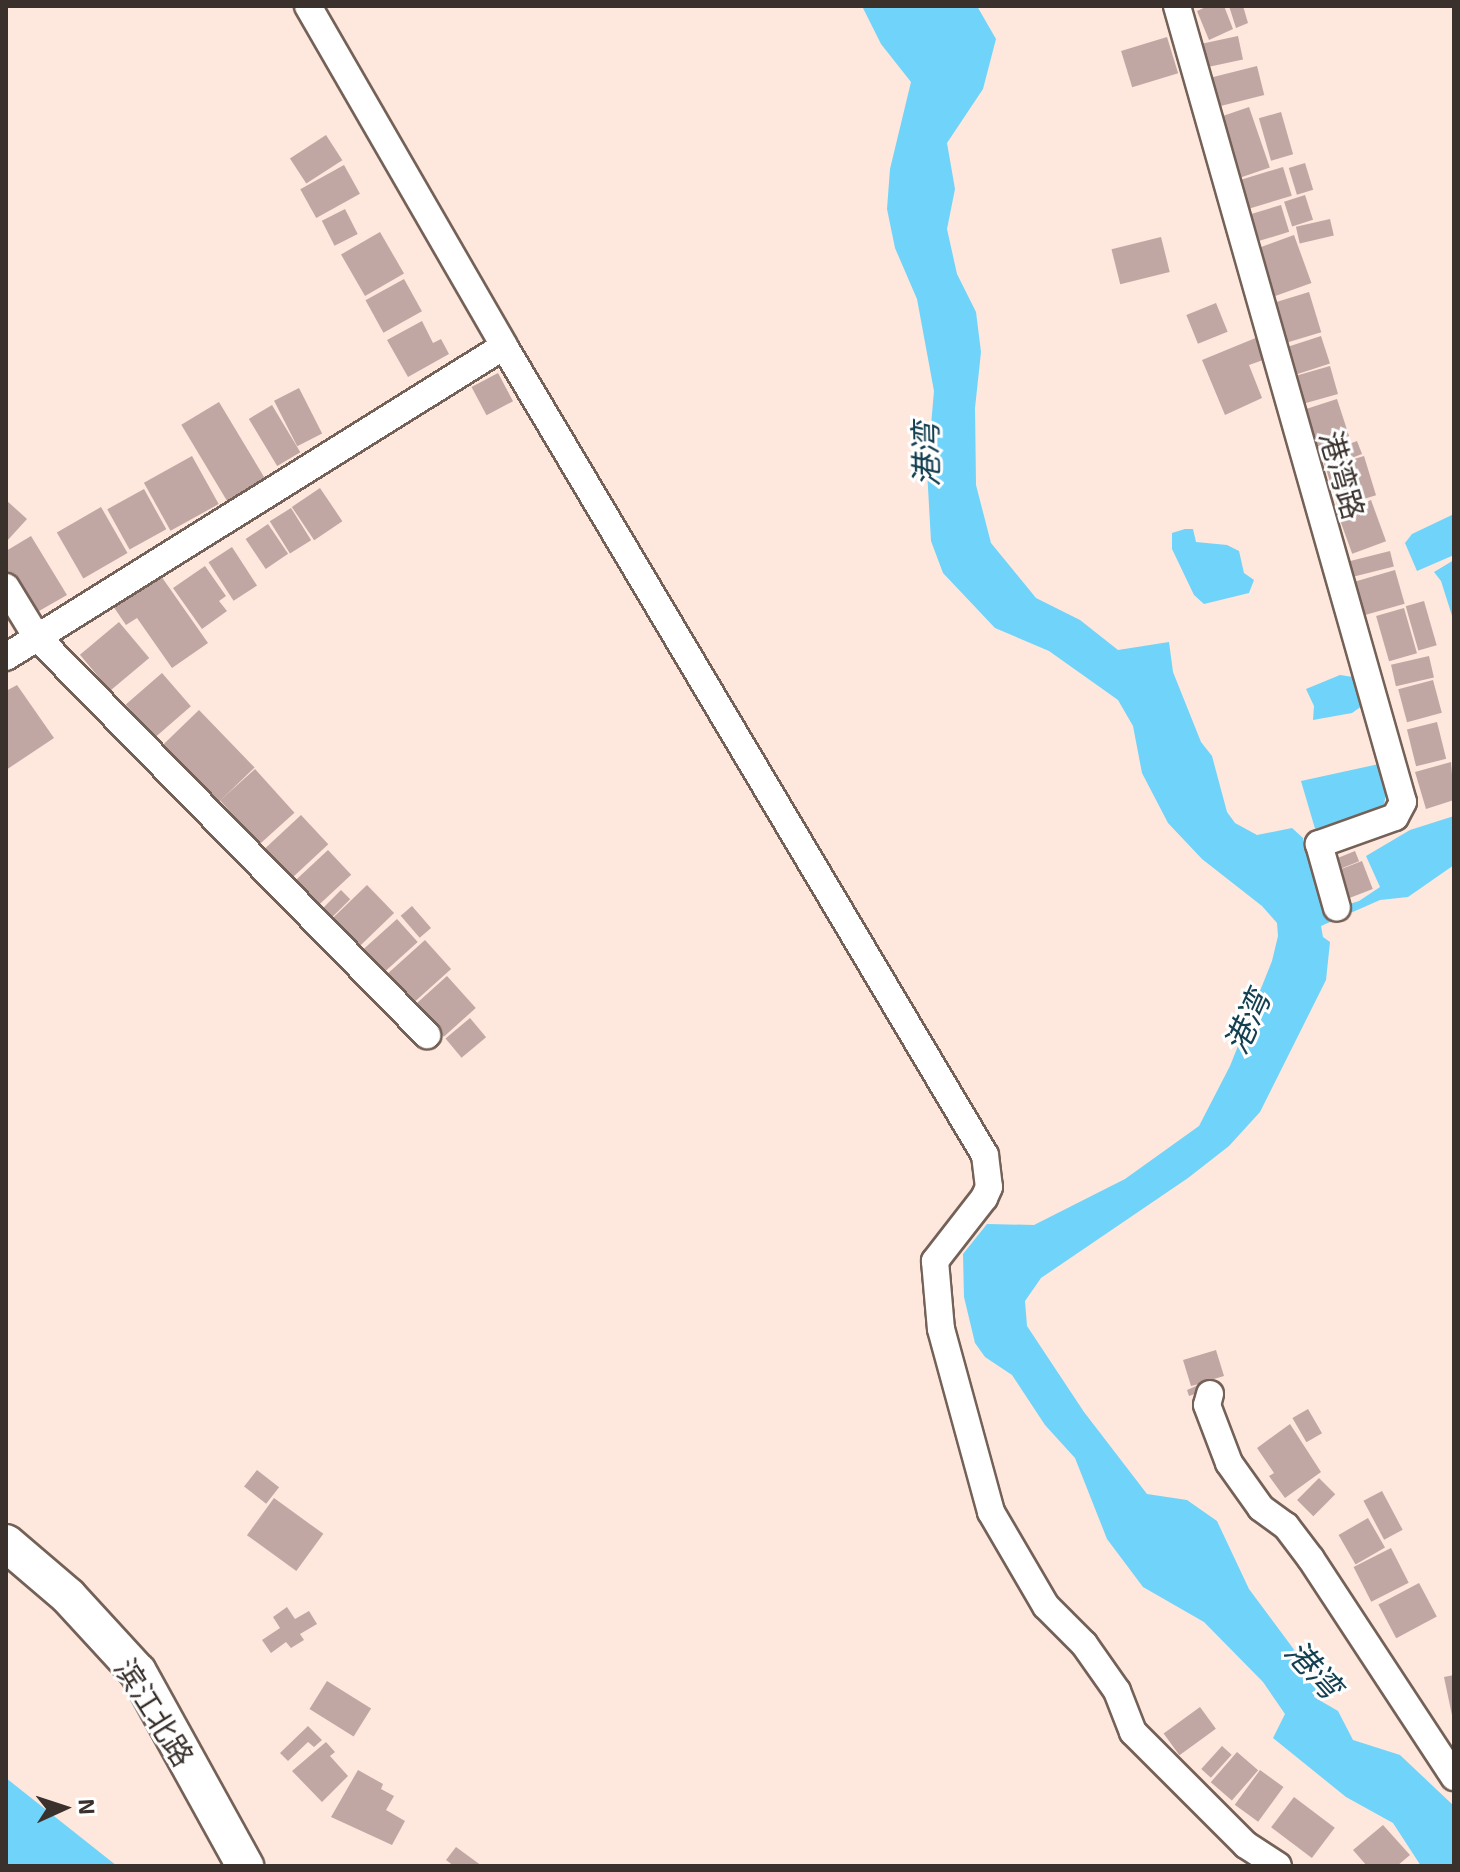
<!DOCTYPE html>
<meta charset="utf-8">
<style>
body{margin:0}
#map{position:relative;width:1460px;height:1872px;overflow:hidden;background:#fee7dc;font-family:"Exo 2","Noto Sans SC",sans-serif}
div>[style]{position:absolute}
.water>*{inset:0;background:#6fd3fa}
.building>*{inset:0;background:#c0a7a4;transform-origin:0 0}
.roads{filter:drop-shadow(2px 0 #746157) drop-shadow(-2px 0 #746157) drop-shadow(0 2px #746157) drop-shadow(0 -2px #746157)}
.street>*{height:26px;margin:-13px;padding:0 13px;transform-origin:13px;border-radius:13px;background:#fff}
.secondary>*{height:36px;margin:-18px;padding:0 18px;transform-origin:18px;border-radius:18px;background:#fff}
span{translate:-50% -50%;white-space:nowrap;text-align:center;line-height:1.15;-webkit-text-stroke:6px #fff;paint-order:stroke}
.street-label{font-size:30px;color:#3a312d}
.water-label{font-size:32px;color:#144051;font-style:italic}
.frame{position:absolute;inset:0;border:8px solid #3a312d;pointer-events:none}
.north{position:absolute;left:24px;top:1768px;width:80px;height:80px;-webkit-text-stroke:6px #fff;paint-order:stroke;rotate:87deg;font-size:22px;font-weight:700;line-height:32px;text-align:center;color:#3a312d}
.north::after{content:'';display:block;margin:auto;width:28px;height:36px;background:#3a312d;clip-path:polygon(50% 0,100% 100%,50% 72%,0 100%)}
</style>
<div id="map">
<div class="water">
<div style="clip-path:polygon(862px 6px,977px 6px,996px 39px,983px 89px,947px 143px,955px 189px,947px 229px,957px 274px,976px 312px,981px 352px,975px 408px,976px 485px,991px 543px,1036px 598px,1080px 620px,1118px 650px,1169px 642px,1173px 672px,1201px 742px,1212px 756px,1227px 812px,1235px 823px,1257px 835px,1292px 828px,1303px 838px,1304px 849px,1337px 908px,1359px 901px,1380px 887px,1366px 856px,1410px 830px,1454px 816px,1454px 865px,1408px 897px,1380px 900px,1321px 926px,1323px 937px,1330px 942px,1326px 980px,1260px 1112px,1229px 1146px,1188px 1178px,1041px 1278px,1025px 1301px,1027px 1326px,1084px 1412px,1147px 1494px,1187px 1500px,1217px 1521px,1249px 1589px,1318px 1682px,1314px 1697px,1338px 1711px,1353px 1740px,1400px 1755px,1454px 1806px,1454px 1866px,1421px 1866px,1393px 1823px,1346px 1797px,1273px 1738px,1285px 1714px,1263px 1682px,1204px 1622px,1143px 1587px,1107px 1539px,1075px 1458px,1045px 1425px,1012px 1375px,985px 1357px,975px 1343px,964px 1297px,963px 1254px,987px 1224px,1034px 1225px,1125px 1179px,1199px 1126px,1230px 1066px,1272px 961px,1278px 936px,1277px 923px,1262px 906px,1202px 859px,1168px 823px,1142px 773px,1133px 726px,1118px 700px,1049px 651px,995px 628px,943px 573px,931px 541px,927px 470px,934px 391px,917px 299px,895px 248px,887px 209px,890px 169px,911px 82px,881px 44px)"></div>
<div style="clip-path:polygon(1454px 514px,1454px 555px,1417px 571px,1405px 543px,1412px 534px)"></div>
<div style="clip-path:polygon(1185px 529px,1193px 529px,1196px 542px,1227px 545px,1239px 551px,1244px 573px,1254px 580px,1249px 593px,1204px 604px,1194px 595px,1172px 549px,1172px 533px)"></div>
<div style="clip-path:polygon(1454px 560px,1454px 622px,1441px 581px,1434px 572px)"></div>
<div style="clip-path:polygon(1340px 675px,1353px 677px,1362px 706px,1352px 713px,1313px 720px,1314px 706px,1306px 689px)"></div>
<div style="clip-path:polygon(1379px 764px,1387px 790px,1383px 809px,1316px 832px,1301px 781px)"></div>
<div style="clip-path:polygon(6px 1778px,117px 1866px,6px 1866px)"></div>
</div>
<div class="building">
<div style="clip-path:polygon(1208px 6px,1224px 6px,1233px 29px,1209px 40px,1197px 11px)"></div>
<div style="clip-path:polygon(1229px 6px,1243px 6px,1248px 23px,1236px 28px)"></div>
<div style="left:1238px;top:36px;width:24px;height:37px;rotate:78deg"></div>
<div style="left:1167px;top:37px;width:38px;height:48px;rotate:73deg"></div>
<div style="left:1257px;top:66px;width:30px;height:46px;rotate:76deg"></div>
<div style="left:1249px;top:107px;width:64px;height:30px;rotate:71deg"></div>
<div style="left:1281px;top:112px;width:44px;height:23px;rotate:74deg"></div>
<div style="left:326px;top:135px;width:30px;height:43px;rotate:57deg"></div>
<div style="left:1305px;top:163px;width:28px;height:17px;rotate:73deg"></div>
<div style="left:344px;top:165px;width:33px;height:50px;rotate:61deg"></div>
<div style="left:1283px;top:167px;width:30px;height:44px;rotate:73deg"></div>
<div style="left:1305px;top:195px;width:26px;height:22px;rotate:72deg"></div>
<div style="left:1281px;top:205px;width:28px;height:31px;rotate:73deg"></div>
<div style="left:345px;top:209px;width:28px;height:26px;rotate:63deg"></div>
<div style="left:1330px;top:219px;width:17px;height:35px;rotate:77deg"></div>
<div style="left:380px;top:232px;width:48px;height:45px;rotate:60deg"></div>
<div style="left:1294px;top:235px;width:51px;height:40px;rotate:70deg"></div>
<div style="left:1161px;top:237px;width:36px;height:51px;rotate:76deg"></div>
<div style="left:404px;top:279px;width:37px;height:44px;rotate:61deg"></div>
<div style="left:1309px;top:292px;width:42px;height:40px;rotate:73deg"></div>
<div style="left:1216px;top:303px;width:31px;height:32px;rotate:68deg"></div>
<div style="clip-path:polygon(422px 321px,433px 343px,441px 339px,449px 354px,408px 377px,387px 340px)"></div>
<div style="left:1321px;top:336px;width:29px;height:38px;rotate:72deg"></div>
<div style="clip-path:polygon(1258px 337px,1266px 359px,1249px 365px,1262px 398px,1225px 415px,1202px 360px)"></div>
<div style="left:1330px;top:366px;width:29px;height:38px;rotate:74deg"></div>
<div style="left:498px;top:373px;width:32px;height:30px;rotate:62deg"></div>
<div style="left:299px;top:388px;width:51px;height:28px;rotate:63deg"></div>
<div style="left:1337px;top:399px;width:39px;height:35px;rotate:72deg"></div>
<div style="left:219px;top:402px;width:98px;height:44px;rotate:59deg"></div>
<div style="left:272px;top:405px;width:55px;height:27px;rotate:59deg"></div>
<div style="left:1357px;top:441px;width:14px;height:39px;rotate:69deg"></div>
<div style="left:192px;top:456px;width:55px;height:55px;rotate:61deg"></div>
<div style="left:1364px;top:456px;width:41px;height:40px;rotate:73deg"></div>
<div style="left:320px;top:488px;width:40px;height:34px;rotate:56deg"></div>
<div style="left:144px;top:489px;width:46px;height:42px;rotate:61deg"></div>
<div style="clip-path:polygon(6px 500px,27px 519px,6px 542px)"></div>
<div style="left:1371px;top:500px;width:44px;height:36px;rotate:70deg"></div>
<div style="left:101px;top:507px;width:53px;height:51px;rotate:60deg"></div>
<div style="left:291px;top:508px;width:38px;height:25px;rotate:58deg"></div>
<div style="left:268px;top:524px;width:36px;height:27px;rotate:56deg"></div>
<div style="clip-path:polygon(31px 536px,67px 595px,32px 615px,6px 570px,6px 551px)"></div>
<div style="left:232px;top:547px;width:46px;height:28px;rotate:57deg"></div>
<div style="left:1390px;top:551px;width:16px;height:46px;rotate:76deg"></div>
<div style="clip-path:polygon(205px 566px,226px 596px,219px 601px,227px 611px,202px 629px,173px 588px)"></div>
<div style="left:1395px;top:570px;width:35px;height:44px;rotate:74deg"></div>
<div style="clip-path:polygon(161px 576px,208px 643px,172px 668px,137px 618px,126px 625px,113px 606px)"></div>
<div style="left:1424px;top:601px;width:46px;height:19px;rotate:74deg"></div>
<div style="left:1404px;top:608px;width:47px;height:29px;rotate:74deg"></div>
<div style="left:119px;top:622px;width:47px;height:51px;rotate:50deg"></div>
<div style="left:1429px;top:656px;width:22px;height:39px;rotate:77deg"></div>
<div style="left:162px;top:673px;width:44px;height:48px;rotate:49deg"></div>
<div style="left:1433px;top:680px;width:34px;height:36px;rotate:75deg"></div>
<div style="clip-path:polygon(17px 685px,54px 738px,6px 770px,6px 691px)"></div>
<div style="left:199px;top:710px;width:80px;height:50px;rotate:46deg"></div>
<div style="left:1437px;top:722px;width:38px;height:31px;rotate:76deg"></div>
<div style="clip-path:polygon(1451px 762px,1454px 800px,1426px 809px,1415px 772px)"></div>
<div style="left:255px;top:769px;width:59px;height:47px;rotate:48deg"></div>
<div style="left:301px;top:815px;width:40px;height:50px;rotate:47deg"></div>
<div style="left:328px;top:850px;width:34px;height:44px;rotate:47deg"></div>
<div style="left:1355px;top:851px;width:11px;height:26px;rotate:68deg"></div>
<div style="left:1362px;top:861px;width:30px;height:36px;rotate:69deg"></div>
<div style="left:367px;top:885px;width:39px;height:49px;rotate:46deg"></div>
<div style="left:341px;top:890px;width:13px;height:26px;rotate:45deg"></div>
<div style="left:412px;top:906px;width:29px;height:15px;rotate:49deg"></div>
<div style="left:397px;top:919px;width:31px;height:46px;rotate:48deg"></div>
<div style="left:425px;top:940px;width:39px;height:55px;rotate:48deg"></div>
<div style="left:447px;top:976px;width:43px;height:43px;rotate:48deg"></div>
<div style="left:470px;top:1018px;width:25px;height:32px;rotate:50deg"></div>
<div style="clip-path:polygon(1216px 1350px,1224px 1376px,1214px 1379px,1216px 1387px,1189px 1396px,1187px 1390px,1203px 1383px,1191px 1386px,1183px 1360px)"></div>
<div style="left:1308px;top:1409px;width:28px;height:18px;rotate:60deg"></div>
<div style="clip-path:polygon(1290px 1424px,1321px 1472px,1285px 1498px,1269px 1476px,1274px 1473px,1257px 1448px)"></div>
<div style="left:257px;top:1470px;width:28px;height:21px;rotate:38deg"></div>
<div style="left:1319px;top:1478px;width:23px;height:31px;rotate:45deg"></div>
<div style="left:1382px;top:1491px;width:44px;height:21px;rotate:62deg"></div>
<div style="left:274px;top:1498px;width:61px;height:46px;rotate:36deg"></div>
<div style="left:1368px;top:1518px;width:34px;height:34px;rotate:60deg"></div>
<div style="left:1391px;top:1548px;width:39px;height:42px;rotate:63deg"></div>
<div style="left:1419px;top:1583px;width:38px;height:46px;rotate:62deg"></div>
<div style="clip-path:polygon(287px 1607px,295px 1619px,309px 1611px,317px 1624px,300px 1634px,304px 1640px,291px 1648px,286px 1642px,271px 1653px,262px 1640px,280px 1628px,273px 1617px)"></div>
<div style="clip-path:polygon(1454px 1675px,1454px 1720px,1453px 1720px,1444px 1677px)"></div>
<div style="left:327px;top:1681px;width:52px;height:33px;rotate:32deg"></div>
<div style="left:1200px;top:1707px;width:27px;height:45px;rotate:54deg"></div>
<div style="clip-path:polygon(308px 1726px,322px 1740px,314px 1747px,308px 1742px,288px 1761px,280px 1753px)"></div>
<div style="clip-path:polygon(326px 1742px,335px 1752px,330px 1756px,348px 1776px,322px 1802px,292px 1771px)"></div>
<div style="left:1222px;top:1746px;width:13px;height:31px;rotate:42deg"></div>
<div style="left:1237px;top:1752px;width:28px;height:40px;rotate:41deg"></div>
<div style="clip-path:polygon(358px 1770px,383px 1784px,381px 1789px,394px 1796px,386px 1810px,405px 1821px,392px 1845px,331px 1817px)"></div>
<div style="left:1260px;top:1770px;width:29px;height:43px;rotate:36deg"></div>
<div style="left:1294px;top:1797px;width:51px;height:38px;rotate:37deg"></div>
<div style="clip-path:polygon(1383px 1825px,1410px 1855px,1397px 1866px,1367px 1866px,1353px 1850px)"></div>
<div style="clip-path:polygon(456px 1847px,482px 1866px,454px 1866px,446px 1860px)"></div>
</div>
<div class="roads">
<div class="street">
<div style="left:308px;top:6px;width:392px;rotate:60deg"></div>
<div style="left:504px;top:346px;width:941px;rotate:59.27deg"></div>
<div style="left:985px;top:1155px;width:32px;rotate:83deg"></div>
<div style="left:989px;top:1187px;width:12px;rotate:114deg"></div>
<div style="left:984px;top:1198px;width:80px;rotate:127.9deg"></div>
<div style="left:935px;top:1261px;width:68px;rotate:85deg"></div>
<div style="left:941px;top:1329px;width:190px;rotate:74.7deg"></div>
<div style="left:991px;top:1512px;width:109px;rotate:59.7deg"></div>
<div style="left:1046px;top:1606px;width:54px;rotate:45deg"></div>
<div style="left:1084px;top:1644px;width:57px;rotate:54.9deg"></div>
<div style="left:1117px;top:1691px;width:44px;rotate:68.7deg"></div>
<div style="left:1133px;top:1732px;width:160px;rotate:45deg"></div>
<div style="left:1246px;top:1845px;width:38px;rotate:33deg"></div>
<div style="left:1177px;top:6px;width:827px;rotate:74.15deg"></div>
<div style="left:1403px;top:802px;width:17px;rotate:118deg"></div>
<div style="left:1395px;top:817px;width:81px;rotate:160.4deg"></div>
<div style="left:1319px;top:844px;width:66px;rotate:74.3deg"></div>
<div style="left:6px;top:587px;width:57px;rotate:58.5deg"></div>
<div style="left:36px;top:636px;width:559px;rotate:45.58deg"></div>
<div style="left:6px;top:657px;width:587px;rotate:-31.98deg"></div>
<div style="left:1210px;top:1394px;width:11px;rotate:105deg"></div>
<div style="left:1207px;top:1405px;width:62px;rotate:69.2deg"></div>
<div style="left:1229px;top:1463px;width:55px;rotate:54.6deg"></div>
<div style="left:1261px;top:1508px;width:31px;rotate:36deg"></div>
<div style="left:1286px;top:1526px;width:41px;rotate:52.9deg"></div>
<div style="left:1311px;top:1559px;width:261px;rotate:56.7deg"></div>
</div>
<div class="secondary">
<div style="left:6px;top:1543px;width:82px;rotate:40.5deg"></div>
<div style="left:68px;top:1596px;width:103px;rotate:47.4deg"></div>
<div style="left:138px;top:1672px;width:222px;rotate:61.1deg"></div>
</div>
</div>
<div class="street-label">
<span style="left:1343px;top:475px;rotate:74deg">港湾路</span>
<span style="left:155px;top:1712px;rotate:58deg">滨江北路</span>
</div>
<div class="water-label">
<span style="left:925px;top:455px;rotate:-91deg">港湾</span>
<span style="left:1246px;top:1022px;rotate:-66deg">港湾</span>
<span style="left:1314px;top:1668px;rotate:48deg">港湾</span>
</div>
<div class="frame"></div>
<div class="north">N</div>
</div>
